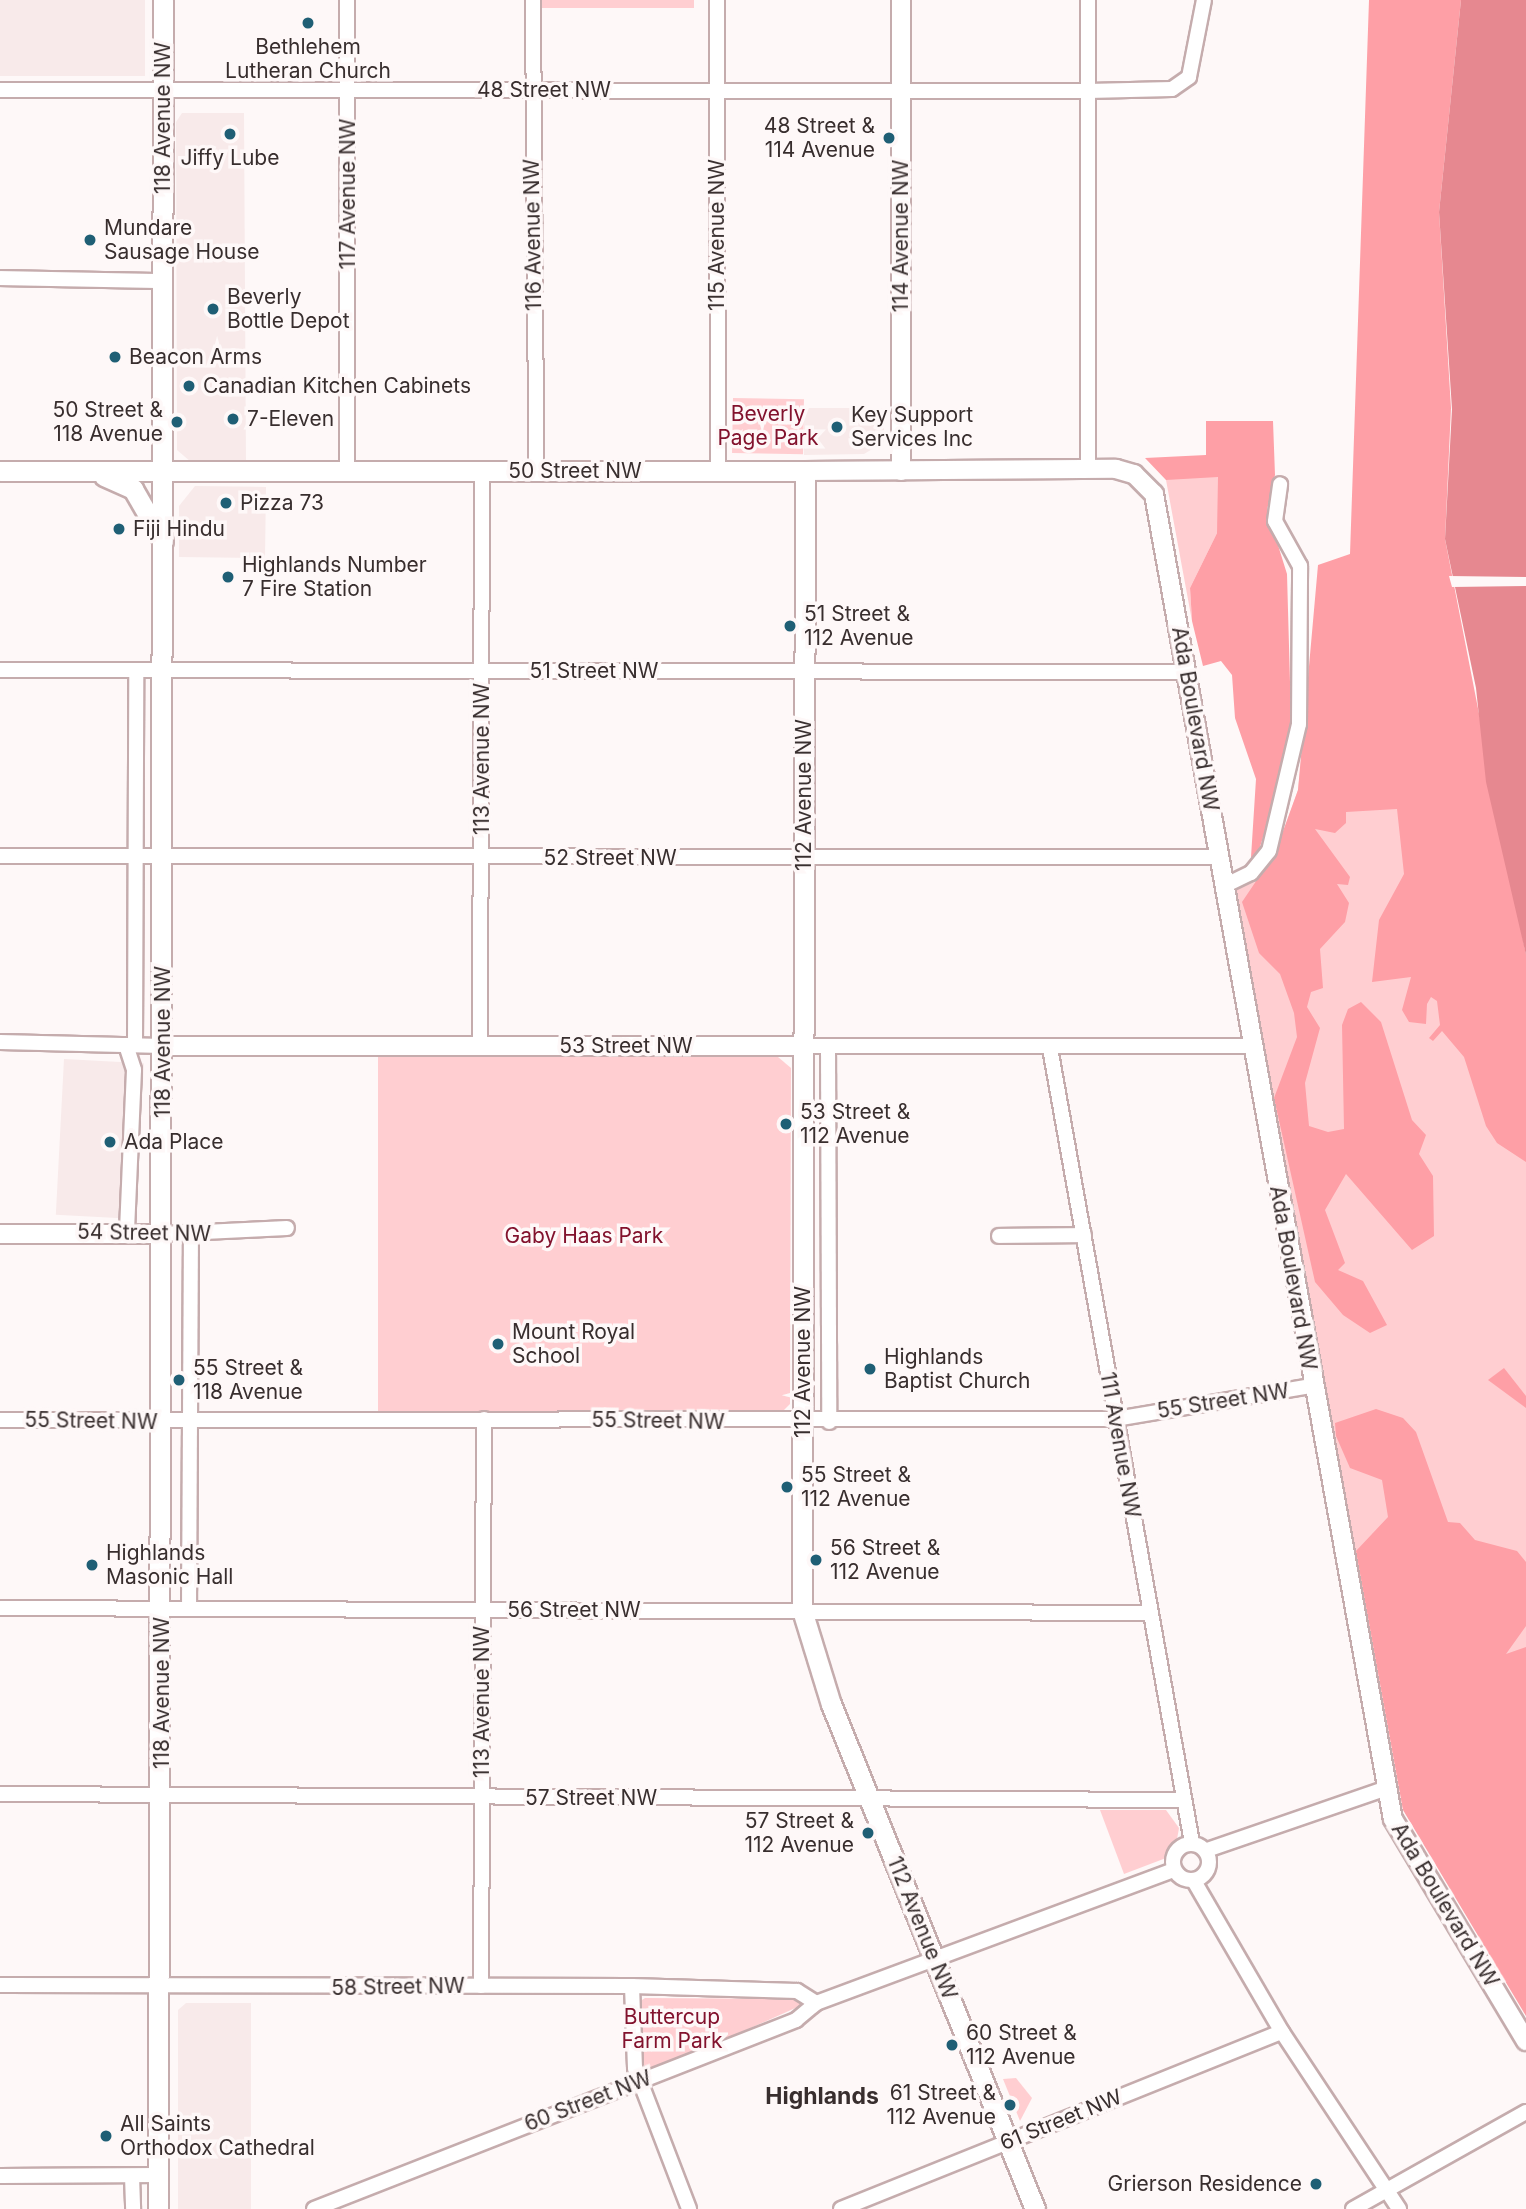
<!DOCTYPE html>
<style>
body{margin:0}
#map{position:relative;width:1526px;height:2209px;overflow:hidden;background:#fef8f8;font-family:Inter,sans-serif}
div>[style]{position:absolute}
.built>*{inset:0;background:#f8eaea;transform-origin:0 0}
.green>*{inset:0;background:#ffced1;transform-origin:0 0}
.forest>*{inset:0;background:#fe9fa6}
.water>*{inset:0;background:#e68890}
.pier>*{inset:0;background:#fef8f8}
.roads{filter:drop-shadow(2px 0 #c5acad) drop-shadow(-2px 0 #c5acad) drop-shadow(0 2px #c5acad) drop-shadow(0 -2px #c5acad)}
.minor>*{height:14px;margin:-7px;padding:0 7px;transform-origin:7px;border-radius:7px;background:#fff}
.minor>.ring{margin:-7px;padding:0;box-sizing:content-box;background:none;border:14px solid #fff;border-radius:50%}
.tertiary>*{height:18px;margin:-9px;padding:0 9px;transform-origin:9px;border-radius:9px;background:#fff}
.secondary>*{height:19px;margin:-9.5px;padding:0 9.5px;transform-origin:9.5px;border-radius:9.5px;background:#fff}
.dots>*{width:19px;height:19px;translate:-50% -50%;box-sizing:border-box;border:4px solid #fef8f8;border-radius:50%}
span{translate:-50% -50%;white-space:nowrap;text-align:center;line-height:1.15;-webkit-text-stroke:7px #fef8f8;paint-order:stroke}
.poi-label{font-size:21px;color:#382e2e}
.right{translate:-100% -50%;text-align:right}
.left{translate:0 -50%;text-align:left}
.street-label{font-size:21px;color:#382e2e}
.park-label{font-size:21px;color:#82122d}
.neighbourhood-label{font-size:23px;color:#382e2e;font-weight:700}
</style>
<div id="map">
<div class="built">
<div style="left:0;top:0;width:145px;height:76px"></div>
<div style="clip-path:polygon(182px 113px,244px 113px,246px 462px,191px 462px,177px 450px,176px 122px)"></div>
<div style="clip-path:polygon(804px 408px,884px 408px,884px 442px,864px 454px,804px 455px)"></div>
<div style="clip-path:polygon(195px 486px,266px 487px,265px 558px,179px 557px,179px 506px)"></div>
<div style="left:64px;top:1059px;width:80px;height:156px;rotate:3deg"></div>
<div style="clip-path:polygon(186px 2003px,251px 2003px,251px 2209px,178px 2209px,178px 2010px)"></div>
</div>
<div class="green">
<div style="left:540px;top:0;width:154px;height:8px"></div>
<div style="left:733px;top:398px;width:71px;height:55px;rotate:1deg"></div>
<div style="clip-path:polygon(1190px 474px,1218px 477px,1221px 496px,1217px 533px,1190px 588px,1192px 621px,1166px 480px)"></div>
<div style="clip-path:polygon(1304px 733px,1342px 750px,1517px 929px,1526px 955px,1526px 2015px,1403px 1809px,1260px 1037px,1236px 888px,1261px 876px,1276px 853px,1298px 790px)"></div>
<div style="clip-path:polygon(378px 1055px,778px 1057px,791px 1068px,790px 1404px,778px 1416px,378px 1414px)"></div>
<div style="clip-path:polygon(1100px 1810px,1166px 1810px,1179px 1828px,1176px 1845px,1166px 1858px,1124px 1874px)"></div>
<div style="clip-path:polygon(645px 1998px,794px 1999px,802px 2005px,650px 2073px,641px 2068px,639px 2002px)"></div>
<div style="clip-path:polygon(1016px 2078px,1032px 2098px,1020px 2121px,1003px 2079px)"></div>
</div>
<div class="forest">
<div style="clip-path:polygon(1369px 0,1461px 0,1439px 212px,1451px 408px,1445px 539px,1526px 955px,1526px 1162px,1497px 1143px,1486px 1126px,1464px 1057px,1442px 1031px,1433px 1041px,1429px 1038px,1440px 1025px,1437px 1001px,1431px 997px,1427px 1004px,1426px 1024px,1409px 1022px,1402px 1010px,1411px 977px,1372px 982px,1379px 920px,1404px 874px,1397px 809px,1346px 812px,1346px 823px,1335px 833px,1315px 829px,1350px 877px,1348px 885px,1337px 884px,1349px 903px,1345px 922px,1320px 949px,1323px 988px,1311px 992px,1307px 1007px,1320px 1028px,1305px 1083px,1309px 1126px,1328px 1132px,1344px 1129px,1342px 1025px,1348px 1009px,1361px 1002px,1381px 1022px,1412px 1120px,1426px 1135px,1419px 1154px,1433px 1176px,1434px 1236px,1412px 1250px,1346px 1174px,1325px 1210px,1345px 1263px,1338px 1270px,1363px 1281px,1387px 1325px,1370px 1333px,1343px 1315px,1315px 1282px,1274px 1098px,1297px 1037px,1294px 1013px,1280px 974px,1259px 953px,1242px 902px,1275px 853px,1298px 790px,1318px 565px,1350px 554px)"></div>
<div style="clip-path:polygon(1206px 421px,1273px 421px,1275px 475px,1267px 510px,1287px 574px,1291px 718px,1286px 762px,1256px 860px,1251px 857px,1256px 779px,1235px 718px,1232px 675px,1221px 661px,1203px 666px,1192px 621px,1190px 588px,1217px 533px,1218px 477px,1166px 480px,1145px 458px,1206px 455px)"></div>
<div style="clip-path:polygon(1504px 1368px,1526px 1396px,1526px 1408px,1488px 1380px)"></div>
<div style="clip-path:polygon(1376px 1409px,1403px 1418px,1416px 1432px,1448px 1522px,1460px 1523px,1475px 1540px,1517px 1551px,1526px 1562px,1526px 1626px,1506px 1654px,1526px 1647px,1526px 2016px,1403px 1810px,1356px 1551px,1388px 1517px,1382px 1480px,1350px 1468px,1336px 1436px,1335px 1423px)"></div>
</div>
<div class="water">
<div style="clip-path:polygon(1461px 0,1526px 0,1526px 955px,1486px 782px,1476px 688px,1445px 539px,1452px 409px,1439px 212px)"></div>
</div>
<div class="pier">
<div style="clip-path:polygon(1449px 576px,1526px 577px,1526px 586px,1452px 587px)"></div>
</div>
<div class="roads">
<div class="minor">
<div style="left:347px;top:0;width:471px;rotate:90deg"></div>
<div style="left:533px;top:0;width:471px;rotate:89.6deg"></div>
<div style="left:717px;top:0;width:470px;rotate:89.9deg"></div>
<div style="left:0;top:90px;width:1088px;rotate:0.05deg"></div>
<div style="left:1088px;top:91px;width:91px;rotate:-90deg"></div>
<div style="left:0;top:278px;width:163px;rotate:1.1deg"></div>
<div style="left:1088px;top:469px;width:378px;rotate:-90deg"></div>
<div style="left:1088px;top:91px;width:84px;rotate:-1.4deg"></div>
<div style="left:1172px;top:89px;width:21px;rotate:-35deg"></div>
<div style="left:1189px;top:77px;width:78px;rotate:-79deg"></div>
<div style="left:0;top:670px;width:1188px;rotate:0.1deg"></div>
<div style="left:0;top:856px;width:1220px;rotate:0.05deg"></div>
<div style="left:1226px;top:885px;width:28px;rotate:-26deg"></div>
<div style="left:1251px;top:873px;width:28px;rotate:-51deg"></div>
<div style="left:1269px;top:851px;width:130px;rotate:-76.7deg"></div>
<div style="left:1299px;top:724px;width:158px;rotate:-89.6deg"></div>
<div style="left:1300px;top:566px;width:51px;rotate:-119.1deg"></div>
<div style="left:1275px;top:521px;width:37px;rotate:-82deg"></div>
<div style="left:0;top:1042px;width:163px;rotate:1.4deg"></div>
<div style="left:126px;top:1045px;width:26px;rotate:72deg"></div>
<div style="left:134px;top:1070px;width:163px;rotate:92.5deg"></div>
<div style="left:135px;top:1045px;width:374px;rotate:-89.8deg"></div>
<div style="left:480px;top:1046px;width:575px;rotate:-89.8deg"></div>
<div style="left:804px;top:1046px;width:447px"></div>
<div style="left:828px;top:1046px;width:376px;rotate:89.8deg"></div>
<div style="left:1050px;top:1048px;width:808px;rotate:79.87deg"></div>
<div style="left:163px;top:1234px;width:124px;rotate:-2.8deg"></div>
<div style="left:999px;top:1236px;width:85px;rotate:-0.7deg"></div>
<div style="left:0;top:1420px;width:1116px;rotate:-0.05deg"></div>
<div style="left:1116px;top:1419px;width:199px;rotate:-9.6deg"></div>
<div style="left:0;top:1608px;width:1149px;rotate:0.25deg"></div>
<div style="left:189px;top:1609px;width:374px;rotate:-89.7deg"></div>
<div style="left:0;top:1794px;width:1182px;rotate:0.29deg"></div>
<div class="ring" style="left:1173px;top:1844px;width:22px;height:22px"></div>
<div style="left:1207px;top:1850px;width:190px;rotate:-19deg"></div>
<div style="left:1194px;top:1881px;width:175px;rotate:59.8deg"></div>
<div style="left:1282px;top:2032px;width:212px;rotate:56.5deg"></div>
<div style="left:0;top:1985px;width:632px;rotate:0.09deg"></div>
<div style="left:632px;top:1986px;width:165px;rotate:1.7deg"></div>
<div style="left:797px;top:1991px;width:22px;rotate:32deg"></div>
<div style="left:481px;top:1986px;width:567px;rotate:-89.7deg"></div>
<div style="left:632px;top:1986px;width:82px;rotate:87.9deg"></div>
<div style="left:635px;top:2068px;width:151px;rotate:69deg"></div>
<div style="left:0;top:2176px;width:158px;rotate:-0.4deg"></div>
<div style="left:132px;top:2176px;width:33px;rotate:88deg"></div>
<div style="left:314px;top:2209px;width:518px;rotate:-21.41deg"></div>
<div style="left:796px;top:2020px;width:26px;rotate:-40deg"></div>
<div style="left:816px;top:2003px;width:381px;rotate:-20.4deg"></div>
<div style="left:841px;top:2209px;width:475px;rotate:-21.9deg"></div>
<div style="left:1353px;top:2209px;width:198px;rotate:-29.3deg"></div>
</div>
<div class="tertiary">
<div style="left:901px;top:0;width:471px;rotate:90deg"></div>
<div style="left:805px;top:471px;width:311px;rotate:-0.4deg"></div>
<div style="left:1116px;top:469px;width:19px;rotate:16deg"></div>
<div style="left:1134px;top:474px;width:28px;rotate:45deg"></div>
<div style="left:1154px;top:494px;width:1346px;rotate:79.78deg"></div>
<div style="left:1393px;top:1819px;width:259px;rotate:59.1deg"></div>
<div style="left:163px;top:1046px;width:641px"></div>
<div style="left:0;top:1234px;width:163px"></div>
</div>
<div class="secondary">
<div style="left:0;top:471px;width:805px"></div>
<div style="left:805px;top:471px;width:1139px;rotate:90.15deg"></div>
<div style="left:802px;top:1610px;width:98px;rotate:72.9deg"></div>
<div style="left:831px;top:1704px;width:545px;rotate:68deg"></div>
<div style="left:104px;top:476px;width:32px;rotate:24deg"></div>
<div style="left:133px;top:489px;width:60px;rotate:60deg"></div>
<div style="left:158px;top:2209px;width:2209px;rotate:-89.87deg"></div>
</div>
</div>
<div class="dots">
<div style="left:308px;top:23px;background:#1f5f75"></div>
<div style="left:230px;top:134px;background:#1f5f75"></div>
<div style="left:889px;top:138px;background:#1f5f75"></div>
<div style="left:90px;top:240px;background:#1f5f75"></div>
<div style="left:213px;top:309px;background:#1f5f75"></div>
<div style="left:115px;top:357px;background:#1f5f75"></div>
<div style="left:189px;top:386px;background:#1f5f75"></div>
<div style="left:233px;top:419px;background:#1f5f75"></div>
<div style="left:177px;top:422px;background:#1f5f75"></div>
<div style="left:837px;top:427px;background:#1f5f75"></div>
<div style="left:226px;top:503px;background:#1f5f75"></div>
<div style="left:119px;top:529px;background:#1f5f75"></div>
<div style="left:228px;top:577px;background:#1f5f75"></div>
<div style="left:790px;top:626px;background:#1f5f75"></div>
<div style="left:786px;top:1124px;background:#1f5f75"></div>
<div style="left:110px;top:1142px;background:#1f5f75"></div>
<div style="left:498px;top:1344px;background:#1f5f75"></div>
<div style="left:870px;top:1369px;background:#1f5f75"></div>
<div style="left:179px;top:1380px;background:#1f5f75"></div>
<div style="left:787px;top:1487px;background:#1f5f75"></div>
<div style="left:816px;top:1560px;background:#1f5f75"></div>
<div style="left:92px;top:1565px;background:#1f5f75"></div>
<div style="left:868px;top:1833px;background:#1f5f75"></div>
<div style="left:952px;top:2045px;background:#1f5f75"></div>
<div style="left:1010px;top:2105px;background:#1f5f75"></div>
<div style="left:106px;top:2136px;background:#1f5f75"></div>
<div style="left:1316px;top:2184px;background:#1f5f75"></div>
</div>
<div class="poi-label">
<span style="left:308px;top:59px">Bethlehem<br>Lutheran Church</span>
<span class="right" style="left:875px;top:138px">48 Street &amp;<br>114 Avenue</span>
<span style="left:230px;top:158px">Jiffy Lube</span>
<span class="left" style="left:104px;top:240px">Mundare<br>Sausage House</span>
<span class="left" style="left:227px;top:309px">Beverly<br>Bottle Depot</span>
<span class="left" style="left:129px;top:357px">Beacon Arms</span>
<span class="left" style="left:203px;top:386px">Canadian Kitchen Cabinets</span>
<span class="right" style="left:163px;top:422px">50 Street &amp;<br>118 Avenue</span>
<span class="left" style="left:851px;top:427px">Key Support<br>Services Inc</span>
<span class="left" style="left:247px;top:419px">7-Eleven</span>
<span class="left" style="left:240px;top:503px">Pizza 73</span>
<span class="left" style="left:133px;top:529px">Fiji Hindu</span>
<span class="left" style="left:242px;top:577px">Highlands Number<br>7 Fire Station</span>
<span class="left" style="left:804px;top:626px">51 Street &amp;<br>112 Avenue</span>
<span class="left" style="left:800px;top:1124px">53 Street &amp;<br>112 Avenue</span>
<span class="left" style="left:124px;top:1142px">Ada Place</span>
<span class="left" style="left:512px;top:1344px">Mount Royal<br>School</span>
<span class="left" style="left:884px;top:1369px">Highlands<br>Baptist Church</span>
<span class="left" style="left:193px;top:1380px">55 Street &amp;<br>118 Avenue</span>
<span class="left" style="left:801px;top:1487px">55 Street &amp;<br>112 Avenue</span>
<span class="left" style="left:830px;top:1560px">56 Street &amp;<br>112 Avenue</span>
<span class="left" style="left:106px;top:1565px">Highlands<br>Masonic Hall</span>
<span class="right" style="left:854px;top:1833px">57 Street &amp;<br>112 Avenue</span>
<span class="left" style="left:966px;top:2045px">60 Street &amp;<br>112 Avenue</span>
<span class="right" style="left:996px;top:2105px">61 Street &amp;<br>112 Avenue</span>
<span class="left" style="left:120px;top:2136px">All Saints<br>Orthodox Cathedral</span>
<span class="right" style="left:1302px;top:2184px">Grierson Residence</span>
</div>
<div class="street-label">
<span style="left:544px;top:90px">48 Street NW</span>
<span style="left:163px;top:118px;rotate:-90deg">118 Avenue NW</span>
<span style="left:348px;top:194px;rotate:-90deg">117 Avenue NW</span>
<span style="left:533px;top:235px;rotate:-91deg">116 Avenue NW</span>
<span style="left:717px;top:235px;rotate:-90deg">115 Avenue NW</span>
<span style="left:901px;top:236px;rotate:-90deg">114 Avenue NW</span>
<span style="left:575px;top:471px">50 Street NW</span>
<span style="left:594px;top:671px">51 Street NW</span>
<span style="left:1195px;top:719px;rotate:80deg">Ada Boulevard NW</span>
<span style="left:482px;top:759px;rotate:-90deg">113 Avenue NW</span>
<span style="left:804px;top:795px;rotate:-90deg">112 Avenue NW</span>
<span style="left:610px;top:858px">52 Street NW</span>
<span style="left:163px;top:1042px;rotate:-90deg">118 Avenue NW</span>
<span style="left:626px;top:1046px">53 Street NW</span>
<span style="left:144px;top:1233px;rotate:1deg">54 Street NW</span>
<span style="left:1293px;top:1278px;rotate:80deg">Ada Boulevard NW</span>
<span style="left:803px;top:1362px;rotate:-90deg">112 Avenue NW</span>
<span style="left:1223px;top:1401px;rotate:-9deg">55 Street NW</span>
<span style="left:91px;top:1421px;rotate:1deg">55 Street NW</span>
<span style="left:658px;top:1421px;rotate:1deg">55 Street NW</span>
<span style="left:1120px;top:1445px;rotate:80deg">111 Avenue NW</span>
<span style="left:574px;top:1610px">56 Street NW</span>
<span style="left:162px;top:1693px;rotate:-90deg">118 Avenue NW</span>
<span style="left:482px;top:1702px;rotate:-90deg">113 Avenue NW</span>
<span style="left:591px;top:1798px">57 Street NW</span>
<span style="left:1445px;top:1905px;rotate:59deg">Ada Boulevard NW</span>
<span style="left:922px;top:1928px;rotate:68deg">112 Avenue NW</span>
<span style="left:398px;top:1987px;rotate:-1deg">58 Street NW</span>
<span style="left:588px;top:2101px;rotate:-21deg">60 Street NW</span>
<span style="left:1061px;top:2120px;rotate:-22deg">61 Street NW</span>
</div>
<div class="park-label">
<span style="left:768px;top:426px">Beverly<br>Page Park</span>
<span style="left:584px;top:1236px">Gaby Haas Park</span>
<span style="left:672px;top:2029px">Buttercup<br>Farm Park</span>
</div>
<div class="neighbourhood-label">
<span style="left:822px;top:2096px">Highlands</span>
</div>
</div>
